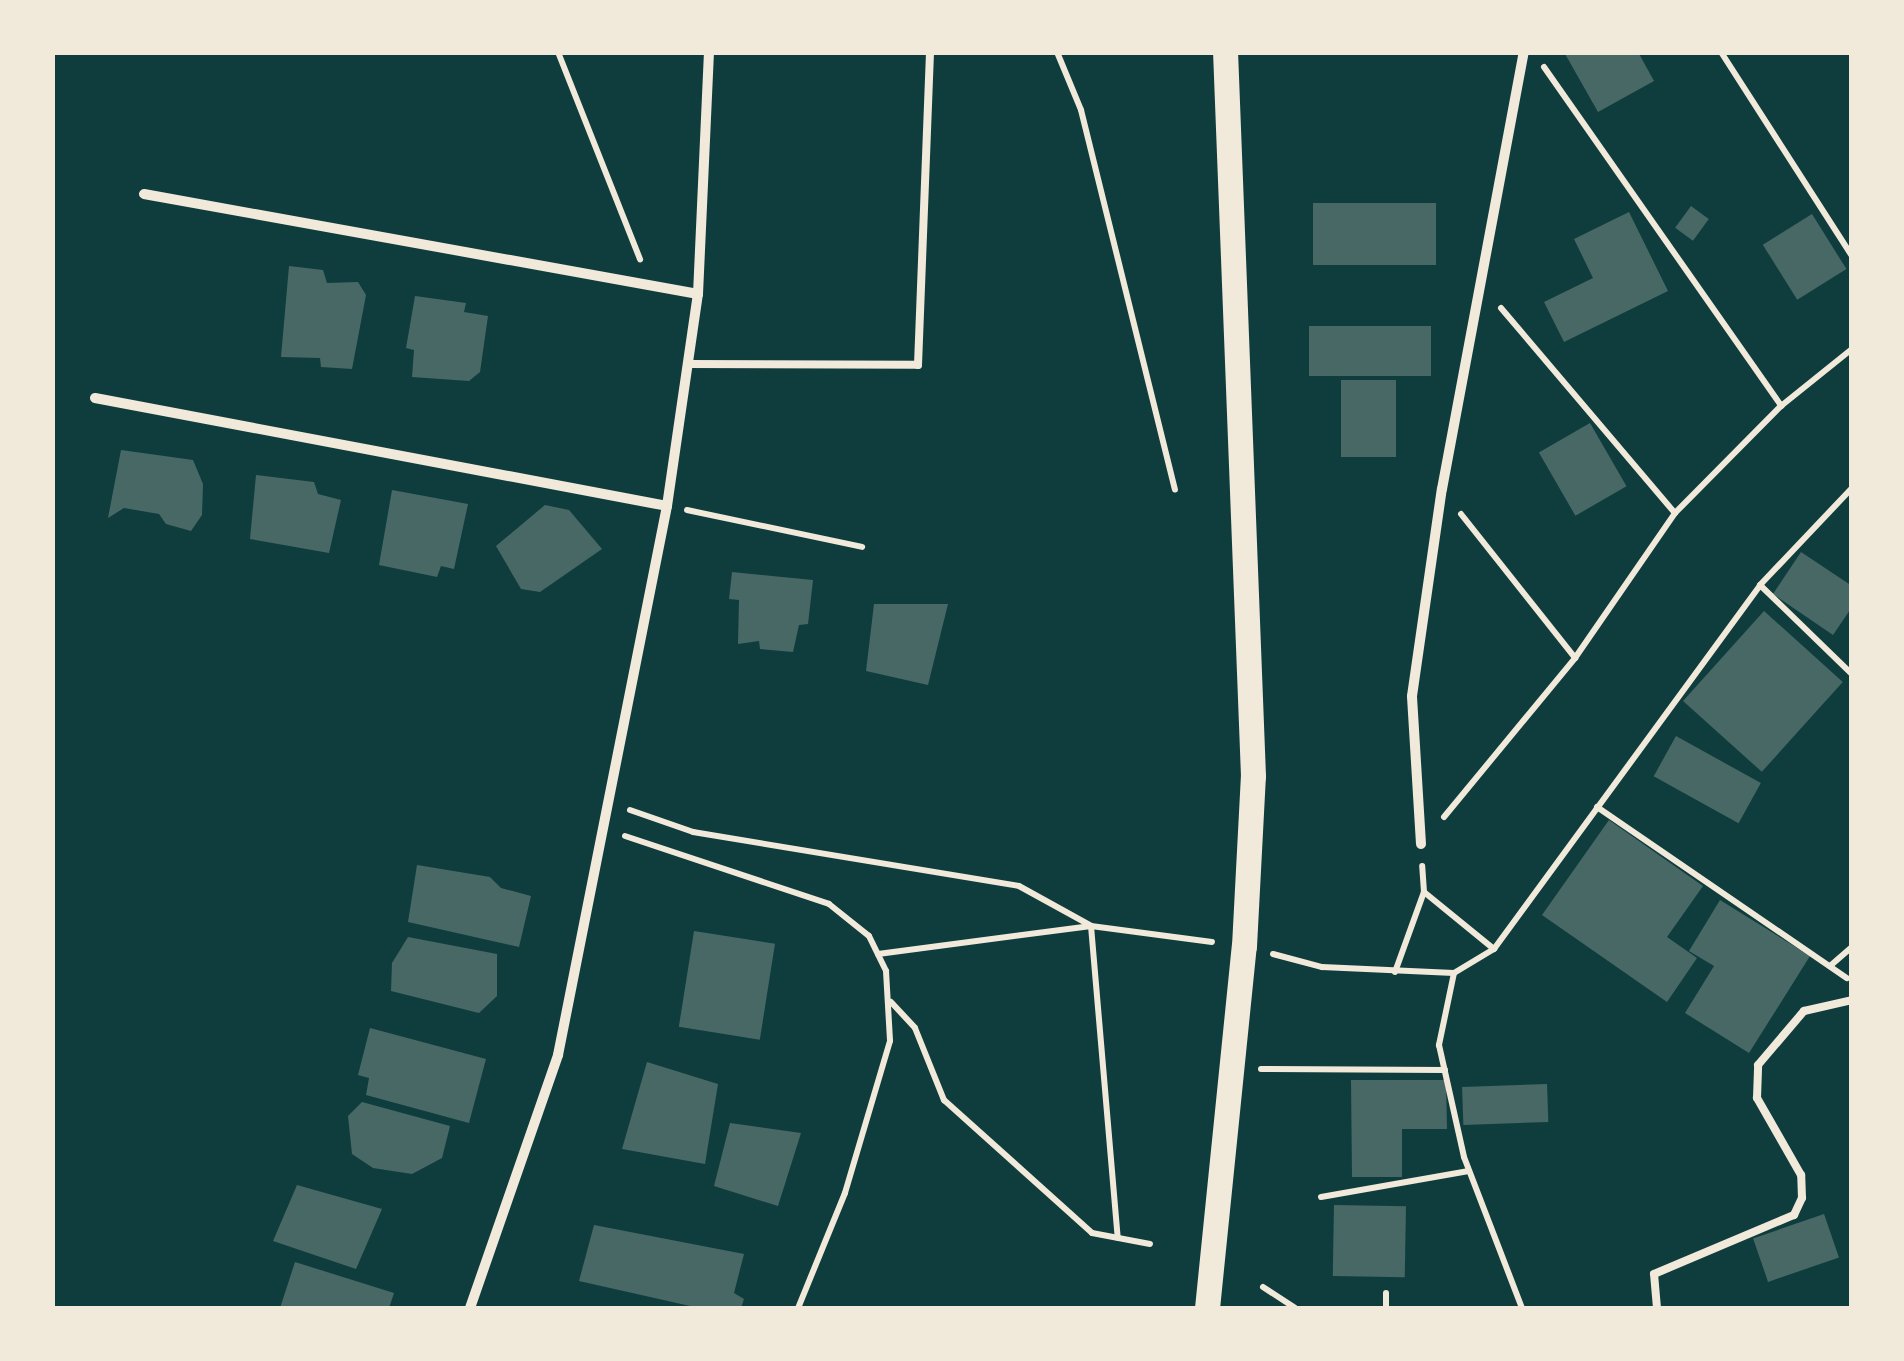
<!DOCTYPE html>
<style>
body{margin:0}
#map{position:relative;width:1904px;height:1361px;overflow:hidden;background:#0f3d3e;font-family:Raleway,sans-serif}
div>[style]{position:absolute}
.building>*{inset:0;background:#486865;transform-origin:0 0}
.path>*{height:6px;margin:-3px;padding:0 3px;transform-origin:3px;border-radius:3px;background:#f1e9da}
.service>*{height:8px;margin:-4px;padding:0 4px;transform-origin:4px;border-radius:4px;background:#f1e9da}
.minor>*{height:10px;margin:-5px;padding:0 5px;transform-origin:5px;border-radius:5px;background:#f1e9da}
.primary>*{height:25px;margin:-12.5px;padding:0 12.5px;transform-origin:12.5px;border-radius:12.5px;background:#f1e9da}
span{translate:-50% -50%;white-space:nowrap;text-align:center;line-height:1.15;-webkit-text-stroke:8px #f1e9da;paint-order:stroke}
.frame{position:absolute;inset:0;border:55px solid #f1e9da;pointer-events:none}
</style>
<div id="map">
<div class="building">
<div style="clip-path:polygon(1564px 52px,1638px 52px,1654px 81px,1598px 112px)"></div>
<div style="left:1313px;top:203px;width:123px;height:62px"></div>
<div style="left:1691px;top:206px;width:22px;height:27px;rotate:36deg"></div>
<div style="clip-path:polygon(1629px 212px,1668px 291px,1564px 342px,1544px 302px,1593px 278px,1574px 239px)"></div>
<div style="left:1812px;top:214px;width:65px;height:58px;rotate:58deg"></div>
<div style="clip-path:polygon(289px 266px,323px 270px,327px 283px,358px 282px,366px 295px,352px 369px,321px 367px,320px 358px,281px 357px)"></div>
<div style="clip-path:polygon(415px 296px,466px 303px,464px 312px,488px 316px,480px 372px,469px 381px,412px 377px,414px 350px,406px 348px)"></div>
<div style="left:1309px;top:326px;width:122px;height:50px"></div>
<div style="left:1341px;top:380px;width:55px;height:77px"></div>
<div style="left:1590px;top:423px;width:73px;height:59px;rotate:60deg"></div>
<div style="clip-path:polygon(121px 450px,193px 460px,203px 484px,202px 515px,191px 531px,166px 524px,159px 514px,124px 508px,108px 518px)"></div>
<div style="clip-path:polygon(256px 475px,314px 482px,318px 494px,341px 500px,329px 553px,250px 539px)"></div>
<div style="clip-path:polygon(392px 490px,468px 504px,454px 569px,441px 566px,437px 577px,379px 565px)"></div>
<div style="clip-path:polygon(545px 505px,569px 510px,602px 549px,540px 592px,521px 589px,496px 546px)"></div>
<div style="clip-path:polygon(1801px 552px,1852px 586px,1852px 607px,1833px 635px,1773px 594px)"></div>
<div style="clip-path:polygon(732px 572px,813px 580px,808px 624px,799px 625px,793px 652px,760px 649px,759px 641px,738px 644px,739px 600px,729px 599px)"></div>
<div style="clip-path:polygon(874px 604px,948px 604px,928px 685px,866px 671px)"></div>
<div style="left:1764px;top:611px;width:106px;height:121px;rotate:42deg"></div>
<div style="left:1676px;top:736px;width:97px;height:46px;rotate:29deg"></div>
<div style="clip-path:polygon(1609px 820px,1703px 886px,1667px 937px,1697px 958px,1667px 1002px,1542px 915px)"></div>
<div style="clip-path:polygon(417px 865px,490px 877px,501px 888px,531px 896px,519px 947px,408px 922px)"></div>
<div style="clip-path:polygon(1720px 900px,1810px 956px,1749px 1053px,1685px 1013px,1714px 966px,1689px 951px)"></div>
<div style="left:694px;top:931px;width:82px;height:97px;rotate:9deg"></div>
<div style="clip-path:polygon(408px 937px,497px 954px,497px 996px,479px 1013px,391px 991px,392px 963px)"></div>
<div style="clip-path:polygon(370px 1028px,486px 1059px,469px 1123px,366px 1095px,369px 1078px,358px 1075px)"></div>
<div style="clip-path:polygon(647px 1062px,718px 1084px,705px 1164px,622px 1149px)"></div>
<div style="clip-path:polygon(1351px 1080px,1446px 1080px,1447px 1129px,1402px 1129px,1402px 1177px,1352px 1177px)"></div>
<div style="left:1547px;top:1084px;width:38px;height:85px;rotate:88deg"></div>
<div style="clip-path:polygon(362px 1102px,450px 1126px,442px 1158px,412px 1174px,373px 1168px,352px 1154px,348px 1116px)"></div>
<div style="clip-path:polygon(730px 1123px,801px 1133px,778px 1206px,714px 1186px)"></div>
<div style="clip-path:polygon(297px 1185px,382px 1209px,356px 1269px,273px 1241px)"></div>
<div style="left:1334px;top:1205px;width:72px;height:71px;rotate:1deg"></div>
<div style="left:1824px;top:1214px;width:46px;height:75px;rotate:71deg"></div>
<div style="clip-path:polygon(594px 1225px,744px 1254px,734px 1293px,744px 1299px,741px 1308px,699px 1308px,579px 1281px)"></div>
<div style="clip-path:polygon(295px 1262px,394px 1293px,389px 1308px,280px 1308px)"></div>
</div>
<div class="path">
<div style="left:558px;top:52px;width:223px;rotate:68.4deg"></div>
<div style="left:1057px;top:52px;width:63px;rotate:67.5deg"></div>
<div style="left:1081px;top:110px;width:391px;rotate:76.1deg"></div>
<div style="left:1721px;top:52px;width:242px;rotate:57.3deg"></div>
<div style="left:1544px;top:67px;width:414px;rotate:55deg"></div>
<div style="left:1501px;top:308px;width:269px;rotate:49.7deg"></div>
<div style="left:687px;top:510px;width:179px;rotate:11.9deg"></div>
<div style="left:1461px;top:514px;width:184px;rotate:51.6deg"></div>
<div style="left:1760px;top:585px;width:128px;rotate:44.1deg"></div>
<div style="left:1597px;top:807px;width:303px;rotate:34.4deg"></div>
<div style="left:630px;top:810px;width:67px;rotate:19.2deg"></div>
<div style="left:693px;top:832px;width:330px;rotate:9.4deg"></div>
<div style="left:1019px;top:886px;width:81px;rotate:28.8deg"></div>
<div style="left:1444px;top:817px;width:206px;rotate:-50.5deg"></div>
<div style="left:1575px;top:658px;width:176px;rotate:-55.4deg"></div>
<div style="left:1675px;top:513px;width:151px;rotate:-45.3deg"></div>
<div style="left:1781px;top:406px;width:91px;rotate:-38.8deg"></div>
<div style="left:625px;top:836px;width:215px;rotate:18.4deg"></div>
<div style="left:829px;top:904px;width:51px;rotate:38.7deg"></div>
<div style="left:869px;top:936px;width:39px;rotate:64deg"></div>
<div style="left:886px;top:971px;width:70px;rotate:86.7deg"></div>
<div style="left:890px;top:1041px;width:159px;rotate:106.5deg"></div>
<div style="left:845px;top:1193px;width:124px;rotate:112.2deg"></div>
<div style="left:1424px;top:892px;width:90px;rotate:39.2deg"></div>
<div style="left:1091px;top:926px;width:313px;rotate:85.1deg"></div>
<div style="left:878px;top:954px;width:215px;rotate:-7.5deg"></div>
<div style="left:1091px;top:926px;width:122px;rotate:7.5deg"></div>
<div style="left:1273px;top:954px;width:51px;rotate:14.9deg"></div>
<div style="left:1322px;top:967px;width:132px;rotate:2.6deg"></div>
<div style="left:1454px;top:973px;width:47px;rotate:-31deg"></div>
<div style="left:1494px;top:949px;width:451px;rotate:-53.8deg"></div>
<div style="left:1760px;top:585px;width:134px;rotate:-46.5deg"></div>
<div style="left:1830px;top:966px;width:29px;rotate:-41deg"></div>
<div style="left:1395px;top:972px;width:85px;rotate:-70.1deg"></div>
<div style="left:1424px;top:892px;width:26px;rotate:-94deg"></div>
<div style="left:1454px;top:973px;width:74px;rotate:101.8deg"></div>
<div style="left:1439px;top:1045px;width:115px;rotate:77.4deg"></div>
<div style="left:1464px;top:1157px;width:162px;rotate:69deg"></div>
<div style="left:891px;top:1002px;width:35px;rotate:47deg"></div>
<div style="left:915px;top:1028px;width:78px;rotate:68.1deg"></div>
<div style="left:944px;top:1100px;width:199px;rotate:41.9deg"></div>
<div style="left:1092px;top:1233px;width:59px;rotate:10.7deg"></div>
<div style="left:1261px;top:1069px;width:184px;rotate:0.3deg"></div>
<div style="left:1321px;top:1197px;width:150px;rotate:-10deg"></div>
<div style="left:1263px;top:1287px;width:38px;rotate:33deg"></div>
<div style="left:1386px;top:1308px;width:15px;rotate:-90deg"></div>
</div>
<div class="service">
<div style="left:688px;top:364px;width:230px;rotate:0.2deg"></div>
<div style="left:918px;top:365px;width:313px;rotate:-87.8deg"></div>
<div style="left:1657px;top:1308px;width:34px;rotate:-95deg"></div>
<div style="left:1654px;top:1274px;width:152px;rotate:-22.9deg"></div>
<div style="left:1794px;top:1215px;width:19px;rotate:-65deg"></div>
<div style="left:1802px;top:1198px;width:23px;rotate:-92deg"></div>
<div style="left:1801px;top:1175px;width:89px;rotate:-119.7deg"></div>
<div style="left:1757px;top:1098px;width:33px;rotate:-88deg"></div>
<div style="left:1758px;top:1065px;width:71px;rotate:-49.6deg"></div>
<div style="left:1804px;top:1011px;width:49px;rotate:-12.9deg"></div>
</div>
<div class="minor">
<div style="left:144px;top:194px;width:563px;rotate:10.23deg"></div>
<div style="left:95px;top:398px;width:582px;rotate:10.69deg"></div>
<div style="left:1421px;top:844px;width:148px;rotate:-93.5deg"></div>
<div style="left:1412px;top:696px;width:209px;rotate:-81.8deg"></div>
<div style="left:1442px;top:489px;width:445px;rotate:-79.4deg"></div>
<div style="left:470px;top:1308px;width:268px;rotate:-70.8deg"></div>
<div style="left:558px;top:1055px;width:560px;rotate:-78.77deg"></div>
<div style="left:667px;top:506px;width:214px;rotate:-81.7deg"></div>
<div style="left:698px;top:294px;width:242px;rotate:-87.4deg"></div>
</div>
<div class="primary">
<div style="left:1207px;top:1308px;width:364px;rotate:-84.2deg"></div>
<div style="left:1244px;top:946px;width:170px;rotate:-87deg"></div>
<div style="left:1253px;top:776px;width:725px;rotate:-92.21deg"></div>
</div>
<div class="frame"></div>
</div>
